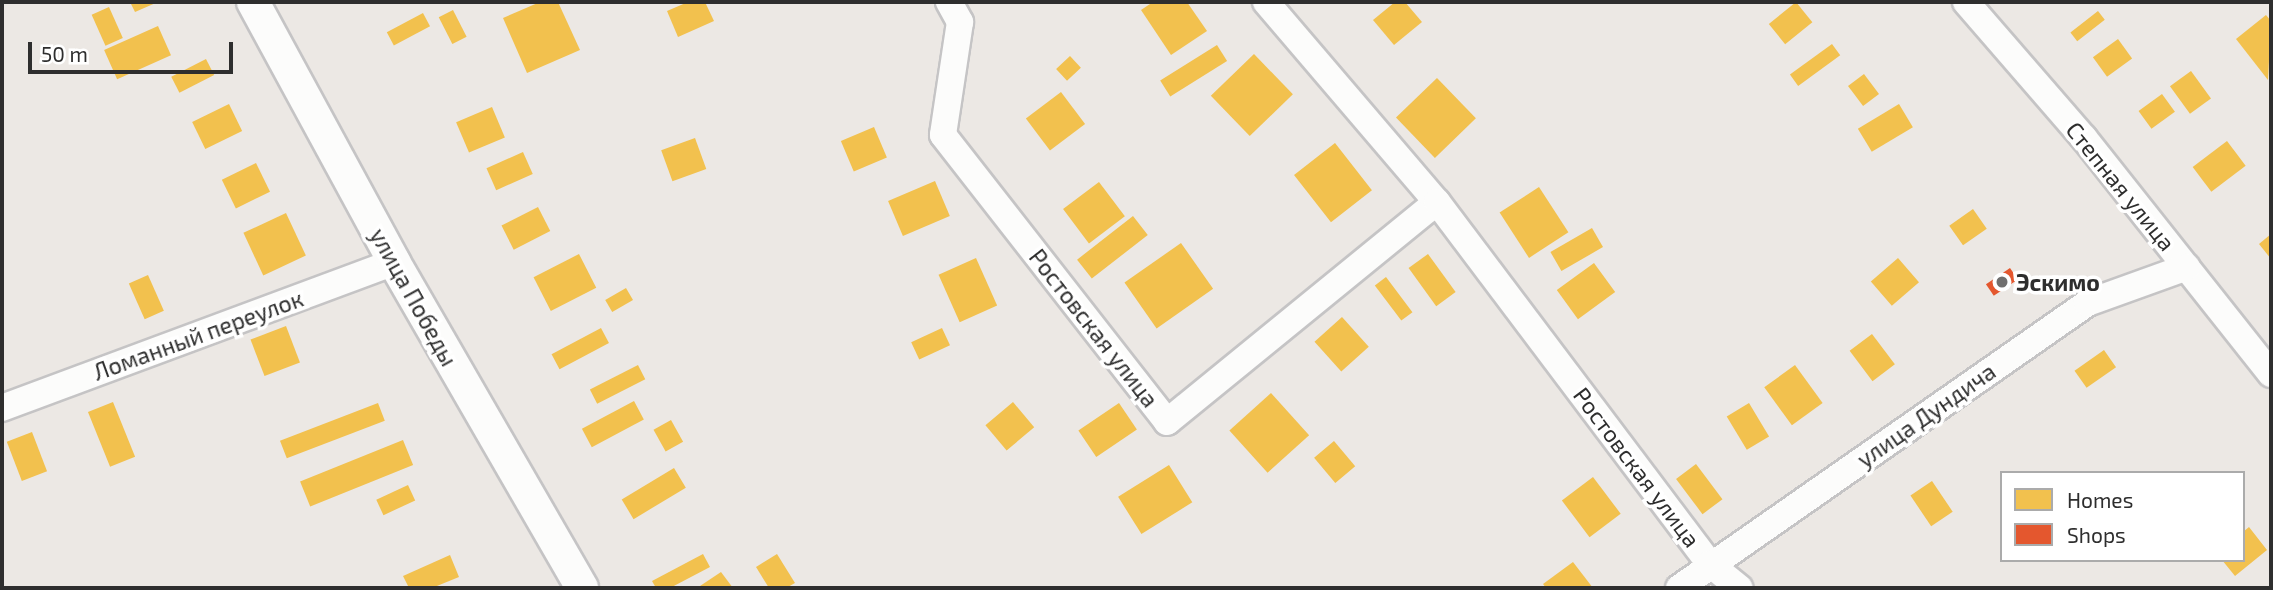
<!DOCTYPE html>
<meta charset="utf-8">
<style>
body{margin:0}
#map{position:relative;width:2273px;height:590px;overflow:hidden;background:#ece8e4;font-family:"Exo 2",sans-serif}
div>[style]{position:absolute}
.homes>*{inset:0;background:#f2c14e;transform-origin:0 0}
.shops>*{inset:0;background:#e4572e;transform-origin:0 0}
.roads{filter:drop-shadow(2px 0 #c5c4c5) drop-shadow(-2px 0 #c5c4c5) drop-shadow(0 2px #c5c4c5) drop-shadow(0 -2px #c5c4c5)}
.minor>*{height:26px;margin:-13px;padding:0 13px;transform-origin:13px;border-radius:13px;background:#fcfcfb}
.tertiary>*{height:32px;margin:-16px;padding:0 16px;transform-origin:16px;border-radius:16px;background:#fcfcfb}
.dots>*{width:19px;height:19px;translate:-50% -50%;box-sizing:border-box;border:4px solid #fff;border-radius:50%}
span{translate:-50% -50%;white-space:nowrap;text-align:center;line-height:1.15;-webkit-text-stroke:7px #fff;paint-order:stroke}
.street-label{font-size:23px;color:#2e2e2e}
.poi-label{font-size:23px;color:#2e2e2e;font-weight:700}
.left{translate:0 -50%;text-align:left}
.frame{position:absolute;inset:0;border:4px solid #2e2e2e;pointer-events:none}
.legend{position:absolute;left:2000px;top:471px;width:245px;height:91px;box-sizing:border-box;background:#fff;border:2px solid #ababab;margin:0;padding:9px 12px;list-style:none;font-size:21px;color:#2e2e2e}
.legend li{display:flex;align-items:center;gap:14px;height:35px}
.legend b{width:35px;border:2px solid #ababab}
.scale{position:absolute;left:28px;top:42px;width:205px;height:32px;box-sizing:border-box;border:4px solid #2e2e2e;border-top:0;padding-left:9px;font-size:21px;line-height:24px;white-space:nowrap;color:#2e2e2e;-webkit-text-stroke:5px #fff;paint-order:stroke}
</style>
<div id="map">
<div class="homes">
<div style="clip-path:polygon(130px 2px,158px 2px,135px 12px)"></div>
<div style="clip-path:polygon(540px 2px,558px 2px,580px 50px,527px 73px,503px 18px)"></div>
<div style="clip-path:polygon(688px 2px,705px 2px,714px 21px,678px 37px,667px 11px)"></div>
<div style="clip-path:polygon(1153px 2px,1187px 2px,1207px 31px,1171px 55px,1141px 10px)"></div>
<div style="clip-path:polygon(1395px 2px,1405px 2px,1422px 22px,1394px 45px,1373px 20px)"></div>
<div style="left:1796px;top:2px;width:26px;height:35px;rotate:51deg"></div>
<div style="left:109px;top:7px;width:34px;height:19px;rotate:66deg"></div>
<div style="left:453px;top:10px;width:30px;height:16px;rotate:63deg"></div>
<div style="left:2098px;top:11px;width:11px;height:35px;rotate:52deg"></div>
<div style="left:423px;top:13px;width:15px;height:41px;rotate:62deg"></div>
<div style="clip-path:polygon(2266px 15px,2271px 21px,2268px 80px,2236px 39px)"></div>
<div style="left:158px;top:26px;width:32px;height:59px;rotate:66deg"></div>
<div style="left:2118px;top:39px;width:24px;height:31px;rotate:54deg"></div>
<div style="left:1832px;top:44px;width:14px;height:52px;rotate:54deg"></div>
<div style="left:1217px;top:45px;width:19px;height:67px;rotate:58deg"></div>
<div style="left:1254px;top:54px;width:56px;height:60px;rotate:46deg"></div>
<div style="left:1070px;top:56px;width:16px;height:19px;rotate:47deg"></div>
<div style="left:206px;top:59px;width:18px;height:39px;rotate:63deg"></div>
<div style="left:2191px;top:71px;width:34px;height:26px;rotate:54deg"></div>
<div style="left:1864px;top:74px;width:25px;height:20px;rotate:53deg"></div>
<div style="left:1437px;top:78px;width:56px;height:57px;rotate:46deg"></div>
<div style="left:1061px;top:92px;width:40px;height:44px;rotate:53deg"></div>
<div style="left:2162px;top:94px;width:22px;height:29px;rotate:54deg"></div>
<div style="left:229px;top:104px;width:30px;height:41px;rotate:64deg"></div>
<div style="left:1899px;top:104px;width:27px;height:48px;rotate:59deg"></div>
<div style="left:492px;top:107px;width:33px;height:39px;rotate:67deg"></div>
<div style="left:874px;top:127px;width:33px;height:36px;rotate:67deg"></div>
<div style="left:695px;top:138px;width:33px;height:36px;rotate:70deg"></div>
<div style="left:2227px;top:141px;width:31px;height:43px;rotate:53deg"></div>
<div style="left:1335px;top:143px;width:60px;height:52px;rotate:52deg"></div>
<div style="left:523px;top:152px;width:24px;height:40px;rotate:66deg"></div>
<div style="left:256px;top:163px;width:32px;height:38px;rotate:64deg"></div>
<div style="left:935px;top:181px;width:38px;height:51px;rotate:67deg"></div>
<div style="left:1099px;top:182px;width:43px;height:45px;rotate:53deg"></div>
<div style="left:1539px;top:187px;width:54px;height:47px;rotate:57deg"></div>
<div style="left:538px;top:207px;width:27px;height:41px;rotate:63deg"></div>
<div style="left:1973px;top:209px;width:24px;height:29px;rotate:55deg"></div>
<div style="left:286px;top:213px;width:47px;height:47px;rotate:65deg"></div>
<div style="left:1133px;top:216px;width:24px;height:71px;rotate:52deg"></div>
<div style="left:1592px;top:228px;width:22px;height:48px;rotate:60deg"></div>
<div style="clip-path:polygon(2271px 234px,2271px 259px,2259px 244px)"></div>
<div style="left:1181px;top:243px;width:56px;height:69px;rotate:55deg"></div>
<div style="left:579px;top:254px;width:38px;height:51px;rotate:63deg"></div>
<div style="left:1428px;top:254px;width:47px;height:24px;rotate:54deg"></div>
<div style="left:976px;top:258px;width:52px;height:41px;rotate:66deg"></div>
<div style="left:1898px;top:258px;width:32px;height:36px;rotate:49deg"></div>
<div style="left:1594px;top:263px;width:36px;height:46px;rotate:54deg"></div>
<div style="left:148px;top:275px;width:39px;height:21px;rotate:66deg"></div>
<div style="left:1386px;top:277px;width:44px;height:14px;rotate:53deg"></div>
<div style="left:626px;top:288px;width:14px;height:24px;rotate:60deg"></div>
<div style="left:1342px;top:317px;width:40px;height:37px;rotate:48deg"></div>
<div style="left:286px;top:326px;width:39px;height:38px;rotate:69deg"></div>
<div style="left:601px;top:328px;width:17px;height:56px;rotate:62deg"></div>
<div style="left:942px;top:328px;width:19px;height:34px;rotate:65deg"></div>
<div style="left:1872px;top:334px;width:38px;height:28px;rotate:53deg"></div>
<div style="left:2104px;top:350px;width:21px;height:36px;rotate:55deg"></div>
<div style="left:638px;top:365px;width:16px;height:54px;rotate:63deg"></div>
<div style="left:1795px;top:365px;width:47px;height:38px;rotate:54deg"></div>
<div style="left:1271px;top:393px;width:57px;height:56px;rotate:48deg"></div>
<div style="left:634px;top:401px;width:21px;height:59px;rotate:62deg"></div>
<div style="left:113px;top:402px;width:59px;height:27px;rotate:68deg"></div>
<div style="left:1013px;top:402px;width:33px;height:36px;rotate:50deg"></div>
<div style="left:378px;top:403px;width:19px;height:105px;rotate:69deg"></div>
<div style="left:1119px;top:403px;width:32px;height:49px;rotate:56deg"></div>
<div style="left:1749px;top:403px;width:39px;height:26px;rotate:59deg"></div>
<div style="left:671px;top:420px;width:25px;height:20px;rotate:61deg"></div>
<div style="left:32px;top:432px;width:42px;height:27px;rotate:69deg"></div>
<div style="left:403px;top:440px;width:27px;height:111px;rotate:68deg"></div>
<div style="left:1334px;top:441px;width:33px;height:26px;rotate:50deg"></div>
<div style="left:1696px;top:464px;width:44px;height:25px;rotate:53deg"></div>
<div style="left:1169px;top:465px;width:44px;height:60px;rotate:58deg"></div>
<div style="left:674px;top:468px;width:23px;height:61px;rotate:59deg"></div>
<div style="left:1593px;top:477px;width:46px;height:39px;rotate:53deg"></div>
<div style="left:1932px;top:481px;width:37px;height:26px;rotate:56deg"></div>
<div style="left:408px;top:485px;width:17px;height:35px;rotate:65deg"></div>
<div style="clip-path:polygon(2249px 527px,2267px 550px,2235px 576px,2222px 560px,2243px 560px,2243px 532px)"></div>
<div style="clip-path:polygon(703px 554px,710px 567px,670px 588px,656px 588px,652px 581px)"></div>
<div style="clip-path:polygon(777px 554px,795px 583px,786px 588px,769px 588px,756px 567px)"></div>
<div style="clip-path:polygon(450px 555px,459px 577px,432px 588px,409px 588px,403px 576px)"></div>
<div style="clip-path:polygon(1573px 562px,1593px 588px,1546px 588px,1543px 584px)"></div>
<div style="clip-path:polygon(721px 572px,733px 588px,697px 588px)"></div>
</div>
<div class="shops">
<div style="left:2010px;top:268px;width:14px;height:29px;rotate:56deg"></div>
</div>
<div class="roads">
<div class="minor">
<div style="left:949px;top:2px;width:23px;rotate:61deg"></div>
<div style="left:960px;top:22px;width:114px;rotate:98.6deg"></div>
<div style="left:943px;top:135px;width:364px;rotate:52deg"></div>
<div style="left:1167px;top:422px;width:348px;rotate:-39.2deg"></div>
<div style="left:1266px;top:2px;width:263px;rotate:49.5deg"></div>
<div style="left:1437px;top:202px;width:453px;rotate:53deg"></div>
<div style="left:1710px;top:564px;width:38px;rotate:39deg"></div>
<div style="left:1966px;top:2px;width:180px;rotate:49.1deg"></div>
<div style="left:2084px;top:138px;width:301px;rotate:51.6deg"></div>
<div style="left:2px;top:408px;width:418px;rotate:-20.4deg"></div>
<div style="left:1679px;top:588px;width:498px;rotate:-34.9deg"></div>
<div style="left:2087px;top:303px;width:106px;rotate:-19.8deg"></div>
</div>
<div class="tertiary">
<div style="left:253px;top:2px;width:296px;rotate:61.5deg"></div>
<div style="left:394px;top:262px;width:376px;rotate:60deg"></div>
</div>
</div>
<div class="dots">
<div style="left:2002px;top:282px;background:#706f6e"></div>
</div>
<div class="street-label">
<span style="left:2121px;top:186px;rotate:51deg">Степная улица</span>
<span style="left:414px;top:297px;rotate:61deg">улица Победы</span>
<span style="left:1094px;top:328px;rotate:52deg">Ростовская улица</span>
<span style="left:198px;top:335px;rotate:-20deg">Ломанный переулок</span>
<span style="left:1926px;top:415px;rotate:-35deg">улица Дундича</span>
<span style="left:1637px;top:467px;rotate:53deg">Ростовская улица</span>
</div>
<div class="poi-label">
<span class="left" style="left:2016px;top:282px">Эскимо</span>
</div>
<div class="frame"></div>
<ul class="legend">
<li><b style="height:19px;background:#f2c14e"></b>Homes</li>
<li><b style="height:19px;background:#e4572e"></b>Shops</li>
</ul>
<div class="scale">50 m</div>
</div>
